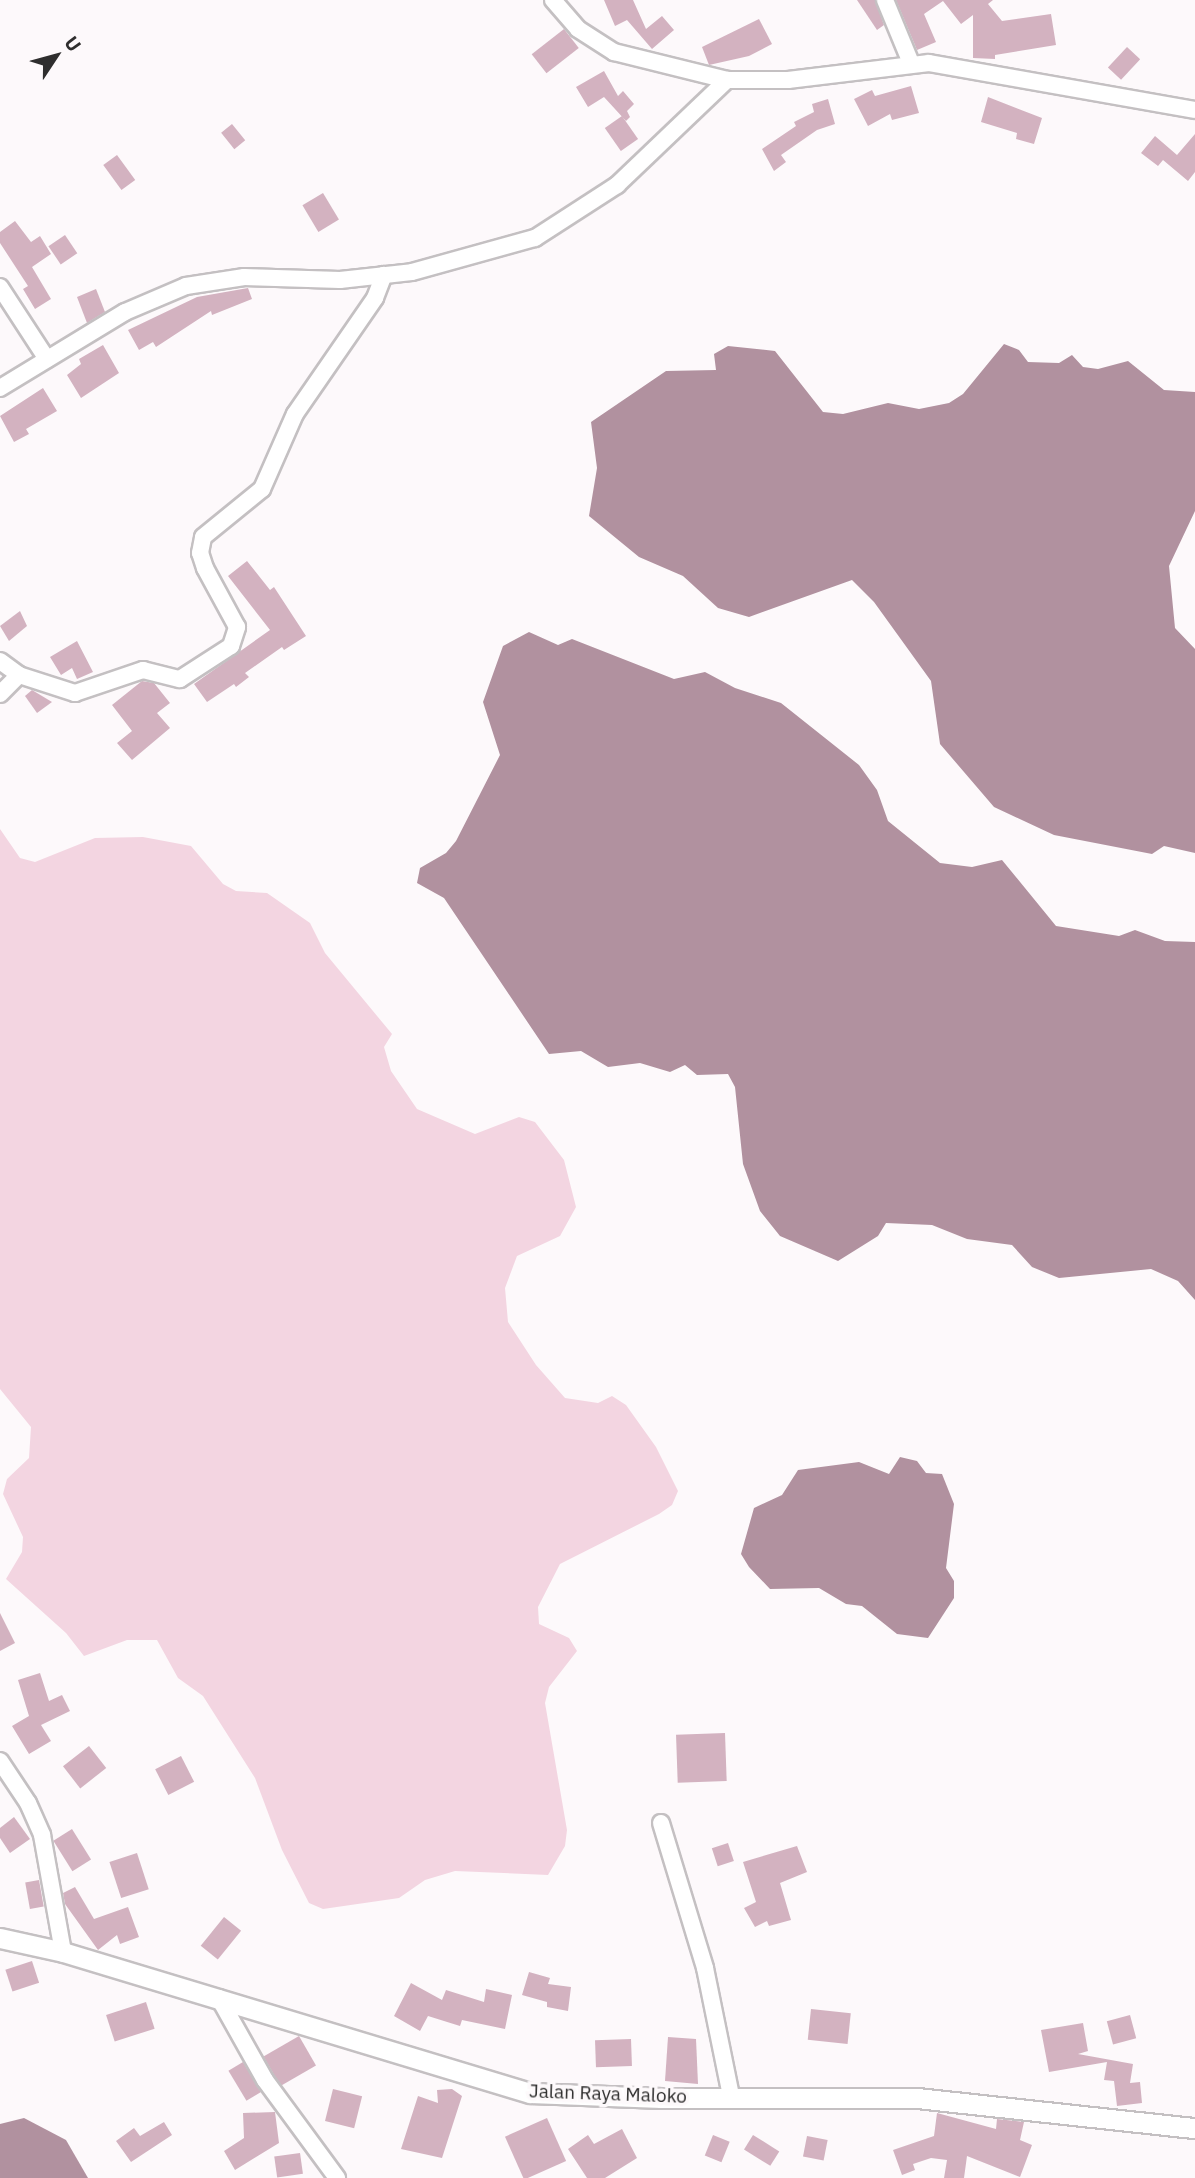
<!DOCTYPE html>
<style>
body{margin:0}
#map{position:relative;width:1195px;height:2178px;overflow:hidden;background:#fdf9fb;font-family:"IBM Plex Sans",sans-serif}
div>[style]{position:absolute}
.green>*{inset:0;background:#f3d5e1}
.water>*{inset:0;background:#b1919f}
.building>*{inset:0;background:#d3b2c0;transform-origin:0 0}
.roads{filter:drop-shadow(2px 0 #c4c0c2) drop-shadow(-2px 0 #c4c0c2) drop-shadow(0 2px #c4c0c2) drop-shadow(0 -2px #c4c0c2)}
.minor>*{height:16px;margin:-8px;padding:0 8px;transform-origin:8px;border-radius:8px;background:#fff}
.tertiary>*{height:19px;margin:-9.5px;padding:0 9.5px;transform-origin:9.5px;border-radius:9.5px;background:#fff}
span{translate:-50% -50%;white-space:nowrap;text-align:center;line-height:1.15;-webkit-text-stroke:7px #fdf9fb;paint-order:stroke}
.street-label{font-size:19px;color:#2f2e2e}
.north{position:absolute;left:21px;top:21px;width:70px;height:70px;-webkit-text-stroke:5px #fdf9fb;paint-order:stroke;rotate:54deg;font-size:19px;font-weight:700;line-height:28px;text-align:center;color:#2f2e2e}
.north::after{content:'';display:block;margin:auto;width:24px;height:32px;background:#2f2e2e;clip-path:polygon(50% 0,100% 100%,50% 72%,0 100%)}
</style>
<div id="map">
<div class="green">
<div style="clip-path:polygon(0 829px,20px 858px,35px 862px,95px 838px,143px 837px,191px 846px,223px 884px,236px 891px,267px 893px,310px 923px,325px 953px,392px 1034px,384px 1047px,391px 1071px,417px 1109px,475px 1134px,519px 1117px,535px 1122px,564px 1160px,576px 1207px,560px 1236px,517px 1256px,505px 1288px,508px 1322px,536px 1365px,565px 1398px,598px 1403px,612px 1396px,626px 1405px,656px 1447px,678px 1491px,672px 1505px,659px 1514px,560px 1564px,538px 1607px,539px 1624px,569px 1638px,577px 1651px,549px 1687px,545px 1703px,567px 1830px,565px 1846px,548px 1875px,455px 1871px,425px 1880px,399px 1898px,323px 1909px,309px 1903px,282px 1850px,255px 1778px,203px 1696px,178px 1678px,157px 1640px,127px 1640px,84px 1656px,66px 1633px,6px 1579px,22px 1552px,23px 1537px,3px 1494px,7px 1479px,29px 1458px,31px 1427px,0 1389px)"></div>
</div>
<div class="water">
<div style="clip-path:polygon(1004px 344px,1019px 350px,1028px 362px,1059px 363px,1072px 355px,1083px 367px,1098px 369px,1128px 361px,1164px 390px,1195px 392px,1195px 511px,1169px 566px,1175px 628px,1195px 649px,1195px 853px,1164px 846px,1152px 854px,1054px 835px,994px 807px,940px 744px,931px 681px,874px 602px,852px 580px,749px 617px,718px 608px,683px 576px,639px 557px,589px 516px,597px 468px,591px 422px,666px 371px,716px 370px,714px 354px,728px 346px,775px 351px,823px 412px,843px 414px,888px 403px,919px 409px,949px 403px,963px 394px)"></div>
<div style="clip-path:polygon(529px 632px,558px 645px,572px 639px,674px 679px,705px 672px,735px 688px,781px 703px,859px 765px,877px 790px,888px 821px,940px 863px,972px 867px,1002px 860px,1056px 926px,1119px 936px,1135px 930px,1165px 941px,1195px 942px,1195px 1300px,1178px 1281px,1151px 1269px,1059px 1278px,1032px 1267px,1012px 1245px,967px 1239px,932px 1225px,886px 1223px,878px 1236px,838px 1261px,780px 1236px,760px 1211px,743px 1164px,735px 1087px,728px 1074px,697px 1075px,685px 1065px,670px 1072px,640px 1063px,608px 1067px,581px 1051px,549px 1054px,444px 898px,417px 883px,420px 868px,446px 853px,456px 841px,500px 755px,483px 702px,503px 646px)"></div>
<div style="clip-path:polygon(900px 1457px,917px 1461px,926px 1473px,942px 1474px,954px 1504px,946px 1568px,954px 1581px,954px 1598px,928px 1638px,897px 1634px,862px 1606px,846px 1604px,819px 1588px,770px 1589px,749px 1567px,741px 1554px,754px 1508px,782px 1495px,798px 1470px,859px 1462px,889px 1474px)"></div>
<div style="clip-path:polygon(24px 2118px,66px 2140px,88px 2178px,0 2178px,0 2124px)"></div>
</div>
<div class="building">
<div style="clip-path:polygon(604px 0,633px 0,646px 29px,662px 16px,674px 30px,652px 49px,627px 20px,615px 26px)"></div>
<div style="clip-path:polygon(857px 0,875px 0,884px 25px,877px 30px)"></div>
<div style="clip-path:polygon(896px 0,993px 0,988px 4px,1002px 21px,1051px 14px,1056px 45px,995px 55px,995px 59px,973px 58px,973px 15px,961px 24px,943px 1px,924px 14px,936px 42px,917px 50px)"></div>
<div style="clip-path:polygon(759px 19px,772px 44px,749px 56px,709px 65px,702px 47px)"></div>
<div style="left:564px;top:29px;width:24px;height:41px;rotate:52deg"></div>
<div style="left:1127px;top:47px;width:18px;height:28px;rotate:43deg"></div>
<div style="clip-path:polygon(604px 71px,618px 96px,623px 91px,634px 104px,627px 111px,630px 117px,626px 121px,604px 97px,588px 107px,576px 87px)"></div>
<div style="clip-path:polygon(911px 86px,919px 113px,892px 120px,890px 114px,868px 126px,854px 99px,872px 90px,875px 96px)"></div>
<div style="clip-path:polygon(988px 97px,1042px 118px,1034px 144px,1016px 139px,1017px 133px,981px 122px)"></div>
<div style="clip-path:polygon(828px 99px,835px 124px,817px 130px,781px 155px,786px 162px,774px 171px,762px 149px,796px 126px,794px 122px,814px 112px,812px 104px)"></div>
<div style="left:622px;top:116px;width:28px;height:21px;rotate:55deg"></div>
<div style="left:232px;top:124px;width:21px;height:14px;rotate:51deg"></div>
<div style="clip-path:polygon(1195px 134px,1195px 172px,1188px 181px,1163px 160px,1158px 166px,1141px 153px,1155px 136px,1177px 155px)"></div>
<div style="left:117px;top:155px;width:31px;height:17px;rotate:54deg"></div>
<div style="left:323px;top:193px;width:31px;height:24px;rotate:59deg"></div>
<div style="clip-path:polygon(15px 221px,31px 242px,40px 236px,51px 254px,32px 267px,51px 299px,35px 309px,23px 289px,28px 286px,0 243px,0 232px)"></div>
<div style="left:65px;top:235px;width:22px;height:20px;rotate:56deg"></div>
<div style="clip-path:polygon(248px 288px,252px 299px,212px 315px,211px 311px,156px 347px,153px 342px,139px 350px,128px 330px,197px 297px)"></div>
<div style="clip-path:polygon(96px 289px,105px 312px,87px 323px,77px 297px)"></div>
<div style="clip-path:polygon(103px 345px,119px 373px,81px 398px,67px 375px,81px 364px,79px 359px)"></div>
<div style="clip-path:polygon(43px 388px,57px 411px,26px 429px,29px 434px,14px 442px,0 416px)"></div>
<div style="clip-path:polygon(247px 561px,270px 590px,274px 587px,306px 636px,284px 650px,282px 647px,245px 673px,249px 677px,236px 687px,234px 684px,207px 702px,194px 684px,270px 630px,228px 576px)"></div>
<div style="clip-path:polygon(20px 611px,27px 626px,9px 641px,0 626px)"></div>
<div style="clip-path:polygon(77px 641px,93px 672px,77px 679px,72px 668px,61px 675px,50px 657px)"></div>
<div style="clip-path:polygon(142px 681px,154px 683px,170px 703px,157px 713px,170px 728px,132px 760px,117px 743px,132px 731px,112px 705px)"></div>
<div style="clip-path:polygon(32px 690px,52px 702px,37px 713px,25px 696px)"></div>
<div style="clip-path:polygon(0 1613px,15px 1643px,0 1651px)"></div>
<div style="clip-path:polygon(40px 1673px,49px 1701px,62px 1695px,70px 1711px,41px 1725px,51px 1741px,29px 1754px,12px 1726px,29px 1716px,18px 1680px)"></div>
<div style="left:725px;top:1733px;width:48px;height:49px;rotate:88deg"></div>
<div style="left:89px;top:1746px;width:28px;height:33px;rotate:52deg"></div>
<div style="left:181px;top:1756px;width:29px;height:29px;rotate:63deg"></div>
<div style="clip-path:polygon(14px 1817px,30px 1839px,10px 1853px,0 1838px,0 1828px)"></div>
<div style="left:72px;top:1829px;width:36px;height:22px;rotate:58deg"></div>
<div style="left:728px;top:1843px;width:19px;height:17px;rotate:72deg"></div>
<div style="clip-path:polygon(797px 1846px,807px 1872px,780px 1883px,791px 1920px,769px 1926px,767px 1921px,755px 1927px,744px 1908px,756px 1902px,743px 1862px)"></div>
<div style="left:137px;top:1853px;width:38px;height:29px;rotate:72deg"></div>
<div style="left:39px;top:1880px;width:27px;height:14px;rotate:80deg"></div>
<div style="clip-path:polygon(75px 1887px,94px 1919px,128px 1907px,139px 1937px,120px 1944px,117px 1935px,98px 1950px,65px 1904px,63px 1893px)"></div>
<div style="left:224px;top:1917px;width:22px;height:37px;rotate:39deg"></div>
<div style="left:32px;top:1961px;width:23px;height:28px;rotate:72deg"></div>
<div style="clip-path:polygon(529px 1972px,550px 1978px,548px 1984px,571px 1987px,568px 2011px,547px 2007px,547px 2002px,522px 1995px)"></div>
<div style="clip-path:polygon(411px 1983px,442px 2000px,446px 1990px,484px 2002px,486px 1989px,512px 1995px,505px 2029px,462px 2020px,460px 2026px,428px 2016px,420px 2031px,394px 2016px)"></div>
<div style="left:146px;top:2002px;width:28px;height:42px;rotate:72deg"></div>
<div style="left:811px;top:2009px;width:40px;height:31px;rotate:6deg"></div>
<div style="left:1130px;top:2015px;width:24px;height:24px;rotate:75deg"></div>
<div style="clip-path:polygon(1083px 2023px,1088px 2051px,1078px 2054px,1133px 2064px,1130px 2083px,1140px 2082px,1142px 2103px,1117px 2106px,1114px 2081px,1104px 2080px,1107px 2062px,1049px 2072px,1041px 2030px)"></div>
<div style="left:299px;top:2036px;width:34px;height:41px;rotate:60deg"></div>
<div style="clip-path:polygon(668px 2037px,696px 2039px,698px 2084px,665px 2081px)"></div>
<div style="left:631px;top:2039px;width:27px;height:36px;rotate:88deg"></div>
<div style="left:243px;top:2062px;width:35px;height:17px;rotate:59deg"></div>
<div style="left:333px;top:2089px;width:30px;height:33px;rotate:14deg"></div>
<div style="clip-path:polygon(452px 2089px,462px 2096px,442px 2158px,401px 2149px,418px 2096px,438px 2103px,437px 2090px)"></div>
<div style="clip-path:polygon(275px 2112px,279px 2143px,235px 2170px,224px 2151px,244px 2138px,243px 2113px)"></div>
<div style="clip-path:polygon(937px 2113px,996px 2129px,997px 2119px,1024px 2122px,1020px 2140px,1032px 2145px,1020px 2177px,967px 2156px,964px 2178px,944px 2178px,947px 2160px,931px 2158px,913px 2164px,915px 2170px,902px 2175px,893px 2150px,934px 2136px)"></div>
<div style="left:547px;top:2118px;width:47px;height:46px;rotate:66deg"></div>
<div style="clip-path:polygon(164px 2122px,172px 2135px,131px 2162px,116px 2141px,134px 2128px,140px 2136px)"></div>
<div style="clip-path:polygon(622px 2129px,637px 2158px,605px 2178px,587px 2178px,568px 2149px,588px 2135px,594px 2144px)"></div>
<div style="left:713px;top:2135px;width:18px;height:22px;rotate:22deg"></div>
<div style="left:753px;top:2135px;width:31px;height:17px;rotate:32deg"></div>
<div style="left:807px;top:2136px;width:21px;height:21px;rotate:11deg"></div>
<div style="left:300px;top:2153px;width:21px;height:26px;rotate:82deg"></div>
</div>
<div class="roads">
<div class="minor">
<div style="left:553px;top:0;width:38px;rotate:49deg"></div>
<div style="left:578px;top:29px;width:43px;rotate:32.6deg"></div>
<div style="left:614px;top:52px;width:116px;rotate:13.9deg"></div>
<div style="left:727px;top:80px;width:61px"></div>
<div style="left:788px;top:80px;width:142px;rotate:-6.9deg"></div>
<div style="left:929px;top:63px;width:270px;rotate:10deg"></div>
<div style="left:885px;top:0;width:68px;rotate:67.6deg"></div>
<div style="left:0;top:287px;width:86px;rotate:56.9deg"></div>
<div style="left:0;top:388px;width:146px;rotate:-31.3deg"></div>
<div style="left:125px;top:312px;width:66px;rotate:-23.1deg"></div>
<div style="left:186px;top:286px;width:59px;rotate:-8.8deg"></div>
<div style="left:244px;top:277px;width:96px;rotate:1.8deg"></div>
<div style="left:340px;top:280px;width:72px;rotate:-6.3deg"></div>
<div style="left:412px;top:272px;width:128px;rotate:-15.5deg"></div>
<div style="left:535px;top:238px;width:98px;rotate:-32.9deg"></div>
<div style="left:617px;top:185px;width:152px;rotate:-43.7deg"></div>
<div style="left:0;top:661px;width:24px;rotate:36deg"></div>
<div style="left:19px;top:675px;width:59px;rotate:17.8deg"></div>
<div style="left:75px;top:693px;width:72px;rotate:-18.7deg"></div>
<div style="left:143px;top:670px;width:38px;rotate:14deg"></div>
<div style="left:180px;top:679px;width:61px;rotate:-32.9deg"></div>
<div style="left:231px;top:646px;width:20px;rotate:-72deg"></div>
<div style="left:237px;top:627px;width:67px;rotate:-118.5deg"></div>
<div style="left:205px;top:568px;width:16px;rotate:-108deg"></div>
<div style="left:200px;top:553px;width:16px;rotate:-79deg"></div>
<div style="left:203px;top:537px;width:76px;rotate:-39.1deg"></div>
<div style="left:262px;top:489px;width:82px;rotate:-66.3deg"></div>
<div style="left:295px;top:414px;width:141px;rotate:-55.4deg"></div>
<div style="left:375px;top:298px;width:25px;rotate:-69deg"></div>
<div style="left:0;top:694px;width:27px;rotate:-45deg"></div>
<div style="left:0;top:1761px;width:50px;rotate:56.3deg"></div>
<div style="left:28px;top:1803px;width:35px;rotate:66deg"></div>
<div style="left:42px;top:1835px;width:119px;rotate:79.8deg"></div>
<div style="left:661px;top:1823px;width:152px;rotate:73.1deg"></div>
<div style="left:705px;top:1968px;width:131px;rotate:78.5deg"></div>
<div style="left:219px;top:1998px;width:94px;rotate:60.7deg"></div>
<div style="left:265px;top:2080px;width:122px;rotate:53.7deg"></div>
</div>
<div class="tertiary">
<div style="left:0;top:1938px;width:65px;rotate:12.5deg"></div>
<div style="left:63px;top:1952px;width:488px;rotate:16.8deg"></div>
<div style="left:530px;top:2093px;width:131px;rotate:2.2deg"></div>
<div style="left:661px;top:2098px;width:256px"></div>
<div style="left:917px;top:2098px;width:280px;rotate:6.2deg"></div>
</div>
</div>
<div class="street-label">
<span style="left:608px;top:2094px;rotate:2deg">Jalan Raya Maloko</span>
</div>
<div class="north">U</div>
</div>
